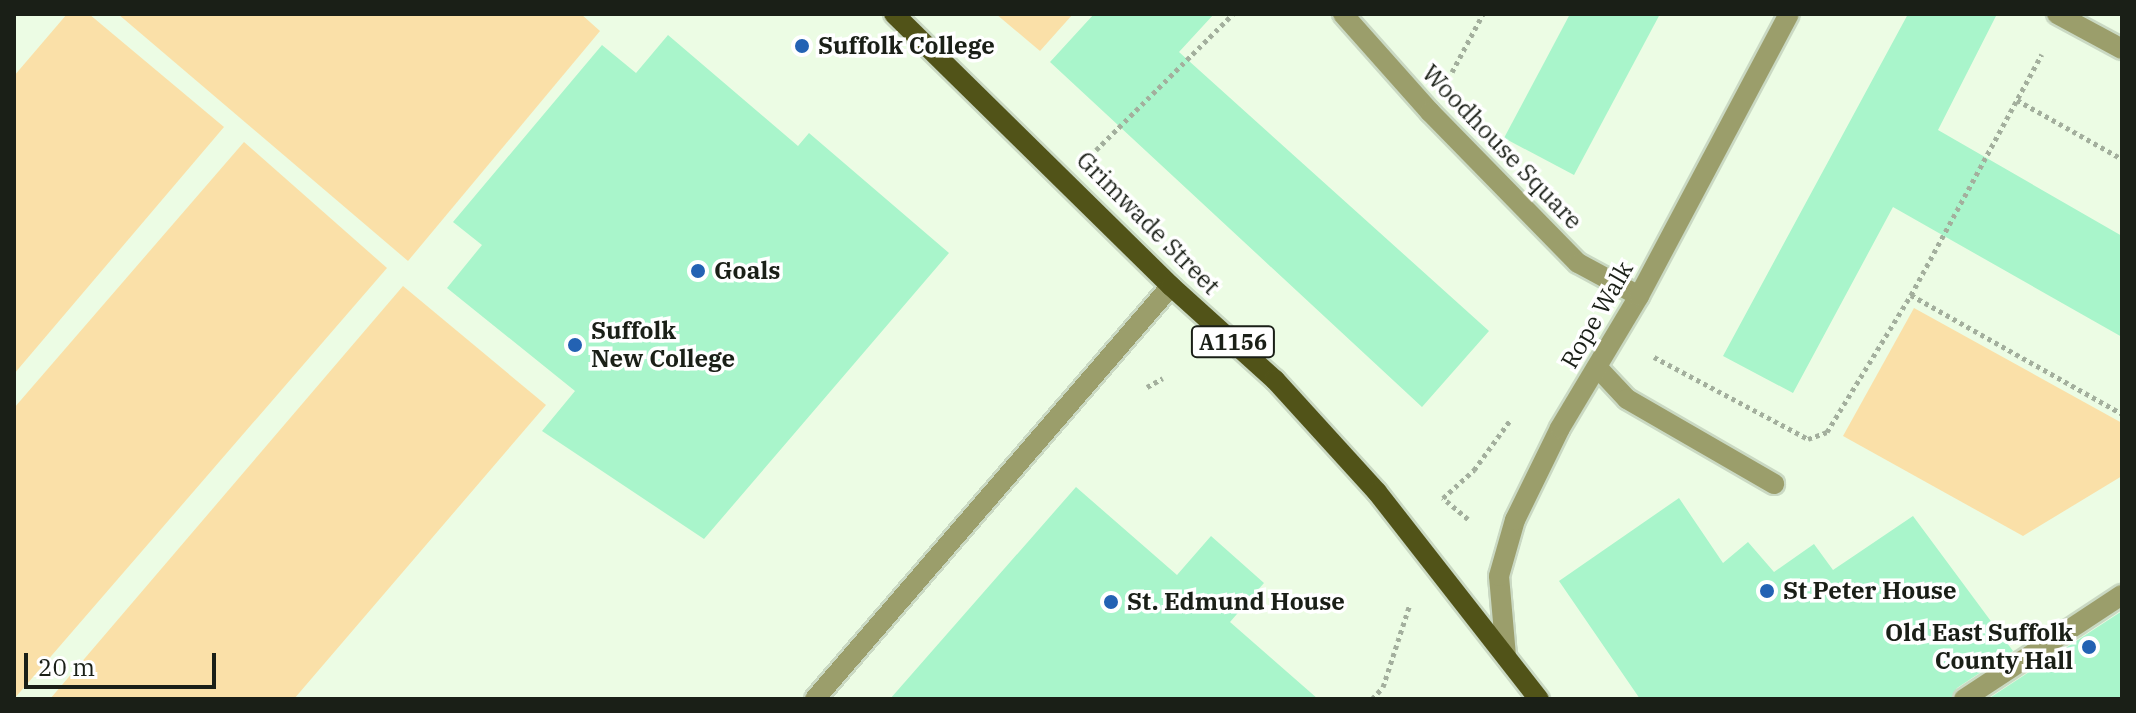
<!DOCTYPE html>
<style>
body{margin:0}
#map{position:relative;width:2136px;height:713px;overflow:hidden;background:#ecfce4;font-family:"IBM Plex Serif",serif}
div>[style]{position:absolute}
.green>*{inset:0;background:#fae0a8}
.building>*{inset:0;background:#a9f5cb}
.path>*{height:5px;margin-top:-2.5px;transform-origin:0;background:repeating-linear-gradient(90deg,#a3af9d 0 4px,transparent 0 8px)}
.roads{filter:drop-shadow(2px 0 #cad9c3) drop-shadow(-2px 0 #cad9c3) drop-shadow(0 2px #cad9c3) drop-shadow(0 -2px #cad9c3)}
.service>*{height:20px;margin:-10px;padding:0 10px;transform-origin:10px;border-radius:10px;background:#9b9e6b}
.minor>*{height:20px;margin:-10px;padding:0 10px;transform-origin:10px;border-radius:10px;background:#9b9e6b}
.primary>*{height:20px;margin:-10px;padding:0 10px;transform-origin:10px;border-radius:10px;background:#515318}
.dots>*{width:22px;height:22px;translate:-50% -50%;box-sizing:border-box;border:4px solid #fff;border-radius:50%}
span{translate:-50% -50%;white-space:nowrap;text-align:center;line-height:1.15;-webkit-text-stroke:7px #fff;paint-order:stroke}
.shield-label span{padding:2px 6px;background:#fff;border:2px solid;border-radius:6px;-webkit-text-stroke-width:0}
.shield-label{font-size:22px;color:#1a1f17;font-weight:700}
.poi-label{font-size:24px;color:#1a1f17;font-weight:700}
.left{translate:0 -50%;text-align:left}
.right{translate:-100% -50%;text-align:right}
.street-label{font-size:24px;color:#1a1f17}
.frame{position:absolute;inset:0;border:16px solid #1a1f17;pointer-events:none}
.scale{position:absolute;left:24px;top:653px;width:192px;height:36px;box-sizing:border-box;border:4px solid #1a1f17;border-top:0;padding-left:10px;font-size:24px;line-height:28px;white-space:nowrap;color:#1a1f17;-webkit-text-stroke:6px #fff;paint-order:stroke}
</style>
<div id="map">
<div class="green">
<div style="clip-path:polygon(67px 14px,89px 14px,224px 127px,14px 374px,14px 76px)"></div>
<div style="clip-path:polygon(118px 14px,581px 14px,600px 31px,408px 261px)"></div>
<div style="clip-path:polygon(996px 14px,1073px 14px,1040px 51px)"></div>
<div style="clip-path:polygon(244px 142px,387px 268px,14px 699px,14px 408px)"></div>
<div style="clip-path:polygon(403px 286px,546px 405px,294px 699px,50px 699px)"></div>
<div style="clip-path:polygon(1914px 308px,2122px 423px,2122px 476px,2023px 536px,1843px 436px)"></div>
</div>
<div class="building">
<div style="clip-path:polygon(1094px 14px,1214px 14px,1179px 52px,1489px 331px,1422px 407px,1050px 62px)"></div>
<div style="clip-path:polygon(1570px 14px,1660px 14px,1574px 175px,1504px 138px)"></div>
<div style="clip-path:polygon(1908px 14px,1997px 14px,1938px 130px,2122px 236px,2122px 337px,1893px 207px,1793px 393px,1723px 356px)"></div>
<div style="clip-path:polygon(668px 35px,798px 146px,809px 133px,949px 253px,704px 539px,542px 431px,575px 391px,447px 288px,482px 245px,453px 222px,602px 45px,636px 73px)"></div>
<div style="clip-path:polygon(1076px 487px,1177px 575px,1211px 536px,1264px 583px,1230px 622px,1318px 699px,890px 699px)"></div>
<div style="clip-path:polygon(1679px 498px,1723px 563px,1748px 542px,1774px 572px,1814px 544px,1833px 570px,1913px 516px,2013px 651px,1957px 688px,1951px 699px,1640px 699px,1559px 581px)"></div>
<div style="clip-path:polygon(2122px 611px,2122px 699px,1988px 699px)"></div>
</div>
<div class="path">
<div style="left:1452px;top:72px;width:66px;rotate:-61.9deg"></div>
<div style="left:2017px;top:100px;width:120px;rotate:29.3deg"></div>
<div style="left:1096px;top:150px;width:193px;rotate:-44.8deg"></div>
<div style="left:1911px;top:295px;width:242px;rotate:29.4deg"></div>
<div style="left:1654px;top:357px;width:174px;rotate:28deg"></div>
<div style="left:1808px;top:439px;width:20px;rotate:-20deg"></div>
<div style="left:1827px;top:432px;width:161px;rotate:-58.5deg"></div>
<div style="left:1911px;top:295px;width:274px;rotate:-61.5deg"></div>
<div style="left:1147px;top:387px;width:18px;rotate:-29deg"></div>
<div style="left:1468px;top:519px;width:33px;rotate:-140deg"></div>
<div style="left:1443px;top:498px;width:42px;rotate:-42.1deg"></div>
<div style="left:1474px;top:470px;width:63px;rotate:-54deg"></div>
<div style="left:1372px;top:699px;width:16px;rotate:-47deg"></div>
<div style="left:1383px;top:687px;width:87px;rotate:-72deg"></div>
</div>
<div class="roads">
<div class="service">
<div style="left:2057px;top:14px;width:74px;rotate:28.3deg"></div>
<div style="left:1597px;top:367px;width:44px;rotate:46.8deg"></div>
<div style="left:1627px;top:399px;width:170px;rotate:30deg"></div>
<div style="left:815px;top:699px;width:545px;rotate:-49.24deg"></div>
<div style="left:1964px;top:699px;width:189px;rotate:-33.4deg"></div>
</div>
<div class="minor">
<div style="left:1343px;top:14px;width:131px;rotate:48.4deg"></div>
<div style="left:1430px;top:112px;width:211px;rotate:45.6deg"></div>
<div style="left:1578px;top:263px;width:69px;rotate:28.4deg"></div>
<div style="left:1506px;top:656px;width:80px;rotate:-95deg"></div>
<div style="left:1499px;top:576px;width:58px;rotate:-74.1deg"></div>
<div style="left:1515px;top:520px;width:102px;rotate:-63.9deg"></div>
<div style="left:1560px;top:428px;width:154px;rotate:-59.1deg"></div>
<div style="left:1639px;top:296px;width:319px;rotate:-62deg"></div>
</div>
<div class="primary">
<div style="left:894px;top:14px;width:388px;rotate:44.5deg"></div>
<div style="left:1171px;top:286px;width:140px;rotate:42.1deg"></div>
<div style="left:1275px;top:380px;width:151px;rotate:47.7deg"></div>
<div style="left:1377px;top:492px;width:263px;rotate:52deg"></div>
</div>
</div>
<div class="dots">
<div style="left:802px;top:46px;background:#2362b3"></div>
<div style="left:698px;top:271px;background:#2362b3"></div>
<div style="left:575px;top:345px;background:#2362b3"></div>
<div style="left:1767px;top:591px;background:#2362b3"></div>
<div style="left:1111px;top:602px;background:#2362b3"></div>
<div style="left:2089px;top:647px;background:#2362b3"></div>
</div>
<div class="shield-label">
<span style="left:1233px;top:342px">A1156</span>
</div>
<div class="poi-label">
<span class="left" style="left:818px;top:46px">Suffolk College</span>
<span class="left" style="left:714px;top:271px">Goals</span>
<span class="left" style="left:591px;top:345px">Suffolk<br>New College</span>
<span class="left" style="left:1783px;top:591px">St Peter House</span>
<span class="left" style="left:1127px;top:602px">St. Edmund House</span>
<span class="right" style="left:2073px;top:647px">Old East Suffolk<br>County Hall</span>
</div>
<div class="street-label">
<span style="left:1502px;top:147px;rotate:46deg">Woodhouse Square</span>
<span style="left:1148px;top:223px;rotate:45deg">Grimwade Street</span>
<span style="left:1597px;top:315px;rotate:-60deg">Rope Walk</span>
</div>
<div class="frame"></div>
<div class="scale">20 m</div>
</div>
